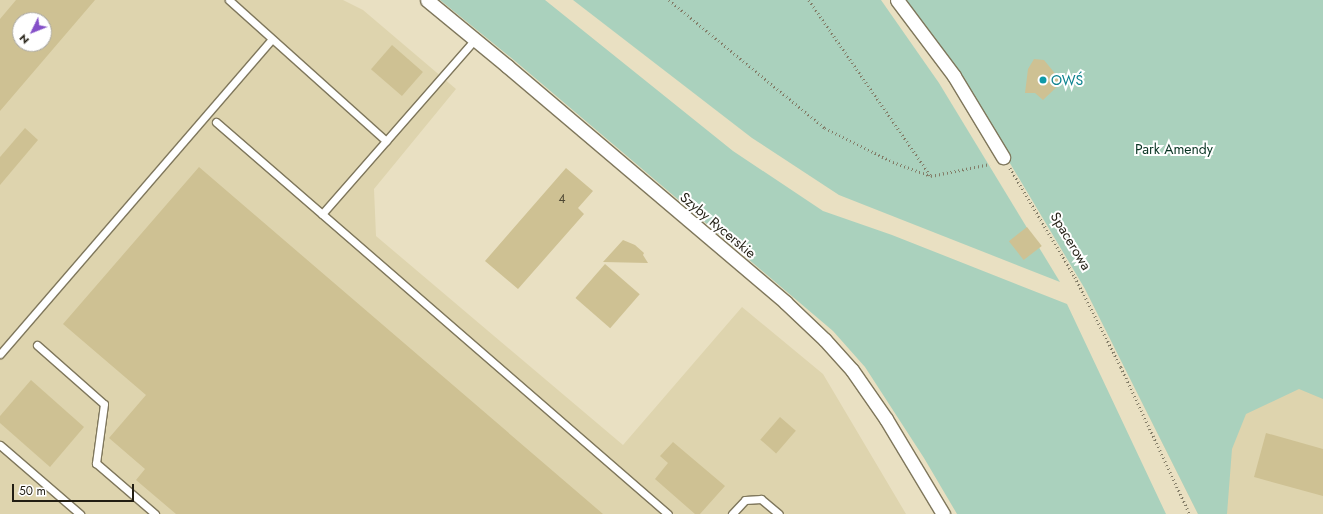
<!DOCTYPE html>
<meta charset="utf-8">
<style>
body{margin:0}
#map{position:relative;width:1323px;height:514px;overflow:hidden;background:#e9e0c2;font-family:Jost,sans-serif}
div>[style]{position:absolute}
.built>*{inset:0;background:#ded4ae}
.green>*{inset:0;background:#aad1bd}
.building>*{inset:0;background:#cec193;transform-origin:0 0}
.path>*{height:2.5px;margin-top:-1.25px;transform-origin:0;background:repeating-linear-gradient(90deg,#837d68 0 1px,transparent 0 4px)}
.roads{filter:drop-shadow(1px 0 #7f775c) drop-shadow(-1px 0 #7f775c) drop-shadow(0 1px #7f775c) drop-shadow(0 -1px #7f775c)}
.lane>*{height:7px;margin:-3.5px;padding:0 3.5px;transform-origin:3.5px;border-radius:3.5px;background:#fff}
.street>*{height:13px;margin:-6.5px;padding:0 6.5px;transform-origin:6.5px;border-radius:6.5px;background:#fff}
.dots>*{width:11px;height:11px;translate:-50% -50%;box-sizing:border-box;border:2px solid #fff;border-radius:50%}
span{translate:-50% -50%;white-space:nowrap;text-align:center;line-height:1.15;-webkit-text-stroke:4px #fff;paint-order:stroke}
.number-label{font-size:12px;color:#4d4733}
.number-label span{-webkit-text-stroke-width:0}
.culture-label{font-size:14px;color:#0d838f}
.left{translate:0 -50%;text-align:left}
.park-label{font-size:14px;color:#093423}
.street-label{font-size:14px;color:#221e13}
.north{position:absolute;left:12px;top:12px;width:40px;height:40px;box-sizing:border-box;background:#fff;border:1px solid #a7a5a1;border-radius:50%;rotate:227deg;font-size:11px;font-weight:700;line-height:16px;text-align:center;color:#221e13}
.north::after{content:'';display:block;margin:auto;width:14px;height:18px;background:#8550c8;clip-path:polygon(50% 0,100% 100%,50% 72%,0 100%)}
.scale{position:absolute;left:12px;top:484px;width:122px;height:18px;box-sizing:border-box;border:2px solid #221e13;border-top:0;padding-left:5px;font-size:12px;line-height:14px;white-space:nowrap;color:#221e13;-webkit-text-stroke:3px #fff;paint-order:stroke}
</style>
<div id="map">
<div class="built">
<div style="clip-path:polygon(evenodd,0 0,343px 0,363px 10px,456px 89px,374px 189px,376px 236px,623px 445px,742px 307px,823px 374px,906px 514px,0 514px,0 0,20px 20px,44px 20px,44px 44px,20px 44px,20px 20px)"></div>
<div style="clip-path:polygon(1085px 289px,1323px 367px,1323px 514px,1198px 514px)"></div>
</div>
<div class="green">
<div style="clip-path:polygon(440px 0,545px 0,733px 151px,823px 211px,892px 235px,1067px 304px,1166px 514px,957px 514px,924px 458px,865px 367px,833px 331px,515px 61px)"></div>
<div style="clip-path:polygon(573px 0,881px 0,939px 83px,1060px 282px,839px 195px,752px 138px)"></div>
<div style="clip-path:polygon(906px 0,1323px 0,1323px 399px,1299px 389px,1246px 414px,1232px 449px,1227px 514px,1198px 514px,1085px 289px,958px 76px)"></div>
</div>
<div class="building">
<div style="clip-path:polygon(evenodd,16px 0,95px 0,0 111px,0 19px,16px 0,20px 20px,44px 20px,44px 44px,20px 44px,20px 20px)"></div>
<div style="left:392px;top:45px;width:41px;height:32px;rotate:41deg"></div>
<div style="clip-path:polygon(1034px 59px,1044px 60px,1062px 82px,1043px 100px,1035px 93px,1025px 93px,1028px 69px)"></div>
<div style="clip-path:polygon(25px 128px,38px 140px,0 185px,0 157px)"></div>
<div style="clip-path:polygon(199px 167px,603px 514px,176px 514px,136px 480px,145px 469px,109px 438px,146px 395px,63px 324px)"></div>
<div style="clip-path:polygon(566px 168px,593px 191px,578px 208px,584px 214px,518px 289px,485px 261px)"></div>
<div style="left:1027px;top:227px;width:24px;height:23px;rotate:52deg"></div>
<div style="clip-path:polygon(623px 240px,635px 245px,644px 253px,643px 255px,648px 263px,603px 262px)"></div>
<div style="left:605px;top:264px;width:46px;height:45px;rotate:41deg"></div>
<div style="clip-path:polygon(31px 380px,84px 427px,50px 467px,0 423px,0 416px)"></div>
<div style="left:780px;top:417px;width:21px;height:30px;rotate:41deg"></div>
<div style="clip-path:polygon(1266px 433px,1323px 449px,1323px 496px,1254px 477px)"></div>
<div style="clip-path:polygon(673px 442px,725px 486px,700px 514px,695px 514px,655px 479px,668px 463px,660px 456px)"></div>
</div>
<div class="path">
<div style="left:669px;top:0;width:202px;rotate:39.4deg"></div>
<div style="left:825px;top:128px;width:76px;rotate:26.6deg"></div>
<div style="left:893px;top:162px;width:40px;rotate:20.2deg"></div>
<div style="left:931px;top:176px;width:60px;rotate:-11.5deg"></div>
<div style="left:809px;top:0;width:214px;rotate:55.3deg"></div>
<div style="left:1010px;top:168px;width:127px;rotate:59.2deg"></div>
<div style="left:1075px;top:277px;width:101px;rotate:62.9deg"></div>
<div style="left:1121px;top:367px;width:162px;rotate:64.9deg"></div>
</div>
<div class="roads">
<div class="lane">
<div style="left:229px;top:0;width:211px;rotate:41.9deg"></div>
<div style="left:216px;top:122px;width:598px;rotate:40.93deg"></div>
<div style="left:322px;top:214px;width:232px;rotate:-48.8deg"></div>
<div style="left:37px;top:345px;width:89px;rotate:41.4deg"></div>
<div style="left:104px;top:404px;width:60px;rotate:97.7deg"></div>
<div style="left:96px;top:463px;width:78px;rotate:40.8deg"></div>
<div style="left:0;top:354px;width:416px;rotate:-49.2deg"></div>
<div style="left:0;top:445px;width:106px;rotate:40.8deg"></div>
<div style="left:732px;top:514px;width:19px;rotate:-47deg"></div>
<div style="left:745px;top:500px;width:16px;rotate:-4deg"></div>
<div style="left:761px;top:499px;width:23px;rotate:40deg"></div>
</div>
<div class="street">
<div style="left:427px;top:0;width:104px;rotate:39.5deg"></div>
<div style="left:507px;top:66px;width:365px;rotate:40.3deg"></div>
<div style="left:785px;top:302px;width:55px;rotate:43.5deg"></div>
<div style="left:825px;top:340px;width:40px;rotate:48deg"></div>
<div style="left:852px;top:370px;width:60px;rotate:55.2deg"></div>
<div style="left:886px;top:419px;width:111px;rotate:59deg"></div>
<div style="left:897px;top:0;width:95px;rotate:53.1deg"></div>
<div style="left:954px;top:76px;width:95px;rotate:58.8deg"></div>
</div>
</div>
<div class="dots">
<div style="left:1043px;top:80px;background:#0f9aa8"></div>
</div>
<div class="number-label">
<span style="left:562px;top:200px">4</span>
</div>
<div class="culture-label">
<span class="left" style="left:1051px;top:80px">OWŚ</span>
</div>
<div class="park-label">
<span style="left:1174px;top:149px">Park Amendy</span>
</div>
<div class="street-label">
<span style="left:718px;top:225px;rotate:40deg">Szyby Rycerskie</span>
<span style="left:1071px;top:241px;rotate:59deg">Spacerowa</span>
</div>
<div class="north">N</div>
<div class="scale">50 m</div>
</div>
